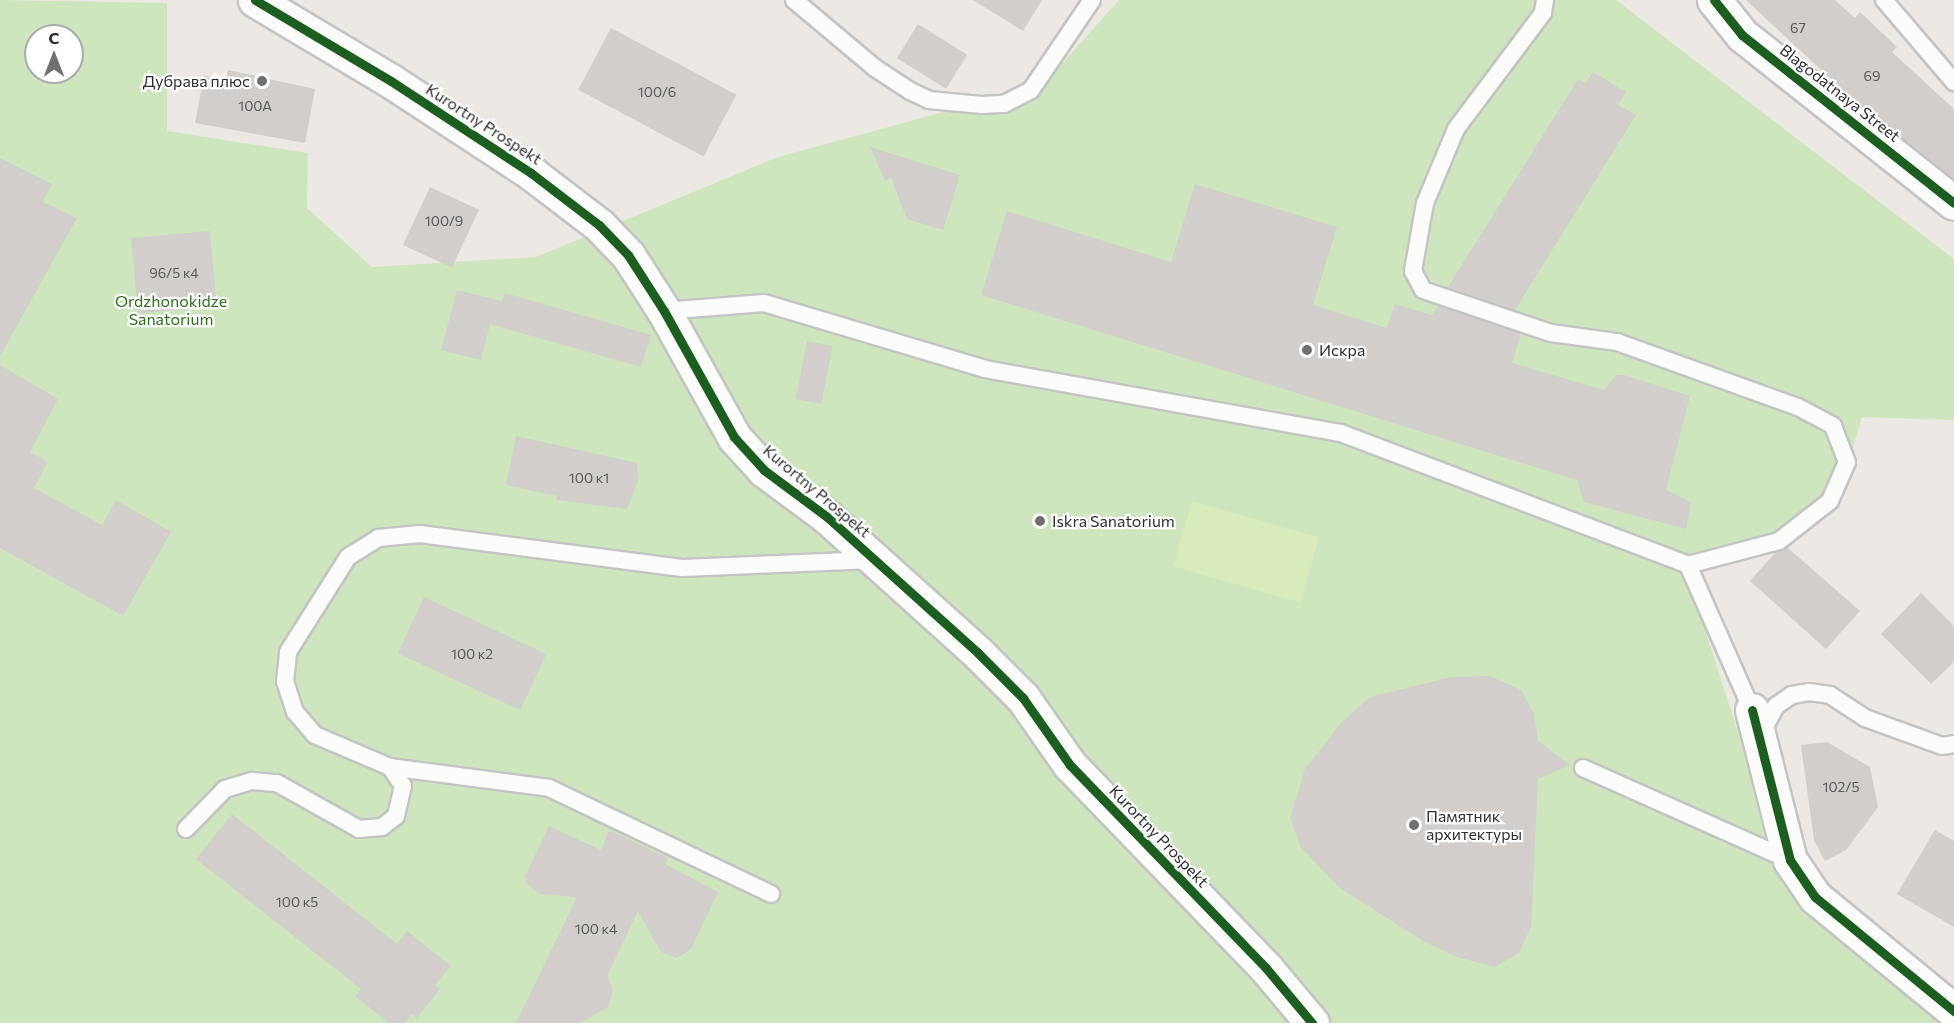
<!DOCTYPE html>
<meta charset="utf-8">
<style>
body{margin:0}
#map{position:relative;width:1954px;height:1023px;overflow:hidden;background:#ece8e4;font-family:Commissioner,sans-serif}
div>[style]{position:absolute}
.green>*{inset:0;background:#cee6be}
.pitch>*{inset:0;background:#d9eabb;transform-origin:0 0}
.building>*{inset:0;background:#d1cecb;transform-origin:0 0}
.roads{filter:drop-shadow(2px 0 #c5c4c5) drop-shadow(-2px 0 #c5c4c5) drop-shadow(0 2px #c5c4c5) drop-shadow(0 -2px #c5c4c5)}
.service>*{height:16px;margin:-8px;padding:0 8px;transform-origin:8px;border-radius:8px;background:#fcfcfb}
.minor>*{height:33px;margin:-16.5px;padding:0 16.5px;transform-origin:16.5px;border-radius:16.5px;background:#fcfcfb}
.tertiary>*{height:33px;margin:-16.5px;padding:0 16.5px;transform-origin:16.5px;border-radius:16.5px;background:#fcfcfb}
.cycleway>*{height:9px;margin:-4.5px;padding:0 4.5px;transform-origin:4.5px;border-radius:4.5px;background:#1b5e20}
.dots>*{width:16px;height:16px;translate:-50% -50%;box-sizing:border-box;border:3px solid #fff;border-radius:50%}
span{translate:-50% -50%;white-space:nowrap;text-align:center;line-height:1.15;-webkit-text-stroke:4.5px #fff;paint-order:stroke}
.number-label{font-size:14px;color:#585857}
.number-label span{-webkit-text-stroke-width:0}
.poi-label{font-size:16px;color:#2e2e2e}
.right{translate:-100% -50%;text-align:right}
.left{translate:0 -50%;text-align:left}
.street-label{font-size:16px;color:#2e2e2e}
.park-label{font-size:16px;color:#2c6e1b}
.north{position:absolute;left:24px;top:24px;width:60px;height:60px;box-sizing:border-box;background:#fff;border:2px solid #ababab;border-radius:50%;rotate:0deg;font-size:16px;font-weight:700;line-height:24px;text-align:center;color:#2e2e2e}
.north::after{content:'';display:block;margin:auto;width:21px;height:27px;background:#706f6e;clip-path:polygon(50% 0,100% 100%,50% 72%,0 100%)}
</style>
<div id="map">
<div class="green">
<div style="clip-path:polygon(evenodd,0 0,167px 3px,167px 131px,308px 153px,307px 208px,372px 267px,536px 257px,778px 157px,1043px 85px,1119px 0,1616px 0,1954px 259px,1954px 420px,1862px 417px,1836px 503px,1785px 540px,1685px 568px,1779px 859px,1948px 1023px,0 1023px,0 0,36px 36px,72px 36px,72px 72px,36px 72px,36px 36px)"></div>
</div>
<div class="pitch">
<div style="left:1192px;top:501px;width:132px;height:68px;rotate:16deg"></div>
</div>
<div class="building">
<div style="clip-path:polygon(973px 0,1042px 0,1023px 31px)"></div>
<div style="clip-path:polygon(1746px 0,1835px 0,1855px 18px,1860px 12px,1897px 47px,1892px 52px,1954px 109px,1954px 179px,1848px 95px)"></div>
<div style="left:918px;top:24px;width:58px;height:40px;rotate:32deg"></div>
<div style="left:611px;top:28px;width:142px;height:70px;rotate:28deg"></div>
<div style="clip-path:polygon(228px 70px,315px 89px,305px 143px,195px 123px,204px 75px,226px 80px)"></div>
<div style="clip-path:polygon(1593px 72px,1626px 92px,1618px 105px,1636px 115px,1515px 310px,1448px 287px,1578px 79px,1586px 83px)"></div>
<div style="clip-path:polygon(870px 147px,960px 175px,943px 230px,907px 219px,891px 178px,885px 181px)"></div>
<div style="clip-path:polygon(0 158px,52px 184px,43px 202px,77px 218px,0 356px)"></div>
<div style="clip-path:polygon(1195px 184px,1337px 227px,1313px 305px,1387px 328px,1395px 304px,1432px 315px,1438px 306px,1521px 334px,1512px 363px,1604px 390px,1616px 375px,1624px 375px,1690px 396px,1666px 490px,1691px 502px,1686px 529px,1584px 502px,1577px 480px,981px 295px,1007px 211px,1171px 262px)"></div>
<div style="left:430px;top:187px;width:54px;height:64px;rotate:25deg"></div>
<div style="left:210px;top:231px;width:76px;height:79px;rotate:85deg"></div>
<div style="clip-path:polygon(457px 290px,502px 301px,505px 293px,651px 335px,641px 367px,490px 324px,481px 360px,441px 350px)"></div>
<div style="left:807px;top:341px;width:26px;height:59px;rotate:11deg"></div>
<div style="clip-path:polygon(0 365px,58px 399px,30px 452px,48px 462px,34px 488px,102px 525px,116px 500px,171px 532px,123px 616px,0 548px)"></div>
<div style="clip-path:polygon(516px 436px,637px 463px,638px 481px,627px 509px,556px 500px,557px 496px,506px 485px)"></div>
<div style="clip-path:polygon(1788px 548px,1860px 611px,1826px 649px,1750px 581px,1775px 553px)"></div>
<div style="clip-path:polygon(1921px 593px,1954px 626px,1954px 662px,1931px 684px,1881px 634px)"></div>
<div style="left:424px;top:597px;width:135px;height:62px;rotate:25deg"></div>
<div style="clip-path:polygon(1490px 676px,1521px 690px,1534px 714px,1538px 741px,1570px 765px,1538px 779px,1531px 926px,1519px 953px,1495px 967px,1457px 957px,1423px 941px,1340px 888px,1301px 848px,1290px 818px,1305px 769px,1341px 723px,1370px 697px,1451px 677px)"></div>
<div style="clip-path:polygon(1827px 742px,1870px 767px,1878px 807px,1846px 850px,1825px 861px,1814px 840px,1801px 745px)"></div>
<div style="clip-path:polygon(232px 814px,397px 944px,407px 931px,451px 966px,435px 985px,440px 989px,417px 1018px,412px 1014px,405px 1023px,389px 1023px,355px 996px,361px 989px,196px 859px)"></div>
<div style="clip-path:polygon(549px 826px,601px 850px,609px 830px,668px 858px,665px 864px,718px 892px,691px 949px,677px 958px,661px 952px,638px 911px,607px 976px,613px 990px,608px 1007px,580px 1023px,516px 1023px,577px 897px,539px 894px,526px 883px,525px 876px)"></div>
<div style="clip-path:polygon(1935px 830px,1954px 841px,1954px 927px,1897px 894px)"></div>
</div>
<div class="roads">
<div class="service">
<div style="left:794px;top:0;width:106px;rotate:40deg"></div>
<div style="left:875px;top:68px;width:42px;rotate:33.3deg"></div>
<div style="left:910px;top:91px;width:21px;rotate:25deg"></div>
<div style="left:929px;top:100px;width:53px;rotate:5.4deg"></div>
<div style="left:982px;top:105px;width:22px;rotate:-3deg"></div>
<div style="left:1004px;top:104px;width:30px;rotate:-27deg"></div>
<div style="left:1031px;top:90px;width:109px;rotate:-55.9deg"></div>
<div style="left:1545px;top:0;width:13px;rotate:99deg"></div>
<div style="left:1543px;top:13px;width:145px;rotate:126.9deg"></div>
<div style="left:1456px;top:129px;width:80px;rotate:112.7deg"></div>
<div style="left:1425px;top:203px;width:69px;rotate:100deg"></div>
<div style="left:1413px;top:271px;width:21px;rotate:62deg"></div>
<div style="left:1423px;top:290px;width:135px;rotate:18.6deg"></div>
<div style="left:1551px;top:333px;width:67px;rotate:7.8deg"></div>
<div style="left:1617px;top:342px;width:192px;rotate:19.8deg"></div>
<div style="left:1798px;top:407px;width:40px;rotate:28deg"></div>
<div style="left:1833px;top:426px;width:39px;rotate:69deg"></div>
<div style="left:1847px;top:462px;width:43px;rotate:113.6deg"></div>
<div style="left:1830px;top:501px;width:65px;rotate:141.9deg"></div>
<div style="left:1779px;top:541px;width:94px;rotate:165.2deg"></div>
<div style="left:1688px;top:565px;width:158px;rotate:66.2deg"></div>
<div style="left:1884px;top:0;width:108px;rotate:49.5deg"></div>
<div style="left:664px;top:311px;width:100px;rotate:-4.6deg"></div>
<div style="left:764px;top:303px;width:231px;rotate:16.6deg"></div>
<div style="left:985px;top:369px;width:362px;rotate:10.2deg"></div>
<div style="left:1341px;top:433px;width:371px;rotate:20.8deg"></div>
<div style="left:1761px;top:734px;width:32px;rotate:-62deg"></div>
<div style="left:1776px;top:706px;width:19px;rotate:-35deg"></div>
<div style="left:1792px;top:695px;width:17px;rotate:-10deg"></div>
<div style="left:1809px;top:692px;width:21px;rotate:8deg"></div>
<div style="left:1830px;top:695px;width:42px;rotate:33.3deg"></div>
<div style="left:1865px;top:718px;width:82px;rotate:20deg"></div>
<div style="left:1942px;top:746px;width:12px;rotate:-9deg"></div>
<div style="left:390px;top:767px;width:160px;rotate:7.5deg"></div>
<div style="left:549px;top:788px;width:246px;rotate:25.5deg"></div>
<div style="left:1583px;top:768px;width:227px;rotate:24deg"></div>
<div style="left:186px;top:829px;width:56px;rotate:-45.7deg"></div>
<div style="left:225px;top:789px;width:28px;rotate:-17deg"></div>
<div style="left:252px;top:781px;width:25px;rotate:5deg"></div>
<div style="left:277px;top:783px;width:94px;rotate:29.3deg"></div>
<div style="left:359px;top:829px;width:23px;rotate:-5deg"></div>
<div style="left:382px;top:827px;width:18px;rotate:-38deg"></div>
<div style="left:396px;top:816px;width:31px;rotate:-77deg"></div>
<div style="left:403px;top:786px;width:23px;rotate:-124deg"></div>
<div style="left:390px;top:767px;width:82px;rotate:-156.9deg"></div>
<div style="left:315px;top:735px;width:30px;rotate:-131deg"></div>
<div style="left:295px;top:712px;width:32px;rotate:-108deg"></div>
<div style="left:285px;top:682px;width:30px;rotate:-84deg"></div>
<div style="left:288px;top:652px;width:112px;rotate:-57.7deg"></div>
<div style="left:348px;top:557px;width:36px;rotate:-32deg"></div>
<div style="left:378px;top:538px;width:42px;rotate:-5.4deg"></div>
<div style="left:420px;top:534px;width:264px;rotate:7.4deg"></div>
<div style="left:682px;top:568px;width:191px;rotate:-2.4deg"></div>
</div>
<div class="minor">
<div style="left:1714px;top:0;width:45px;rotate:51.3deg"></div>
<div style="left:1742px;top:35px;width:270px;rotate:38.4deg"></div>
<div style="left:1752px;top:710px;width:155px;rotate:75.8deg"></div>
<div style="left:1790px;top:860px;width:45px;rotate:56deg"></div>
<div style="left:1815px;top:897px;width:180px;rotate:39.4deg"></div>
</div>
<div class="tertiary">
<div style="left:255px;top:0;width:158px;rotate:30.8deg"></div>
<div style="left:391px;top:81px;width:168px;rotate:33.3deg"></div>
<div style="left:531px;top:173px;width:86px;rotate:37.4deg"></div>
<div style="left:599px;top:225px;width:42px;rotate:46deg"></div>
<div style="left:628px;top:255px;width:67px;rotate:57.3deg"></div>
<div style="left:664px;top:311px;width:144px;rotate:60.9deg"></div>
<div style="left:734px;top:437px;width:45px;rotate:47.7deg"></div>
<div style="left:764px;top:470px;width:77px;rotate:36.6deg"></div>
<div style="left:826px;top:516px;width:205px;rotate:42deg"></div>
<div style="left:978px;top:653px;width:64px;rotate:45deg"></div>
<div style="left:1023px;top:698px;width:82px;rotate:55deg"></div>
<div style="left:1070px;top:765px;width:282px;rotate:46deg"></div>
<div style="left:1266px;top:968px;width:72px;rotate:50.1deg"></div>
</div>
</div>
<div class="cycleway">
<div style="left:255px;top:0;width:158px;rotate:30.8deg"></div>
<div style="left:391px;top:81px;width:168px;rotate:33.3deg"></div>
<div style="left:531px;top:173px;width:86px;rotate:37.4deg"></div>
<div style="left:599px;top:225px;width:42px;rotate:46deg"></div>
<div style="left:628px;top:255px;width:67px;rotate:57.3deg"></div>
<div style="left:664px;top:311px;width:144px;rotate:60.9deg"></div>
<div style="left:734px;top:437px;width:45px;rotate:47.7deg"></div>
<div style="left:764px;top:470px;width:77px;rotate:36.6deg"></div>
<div style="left:826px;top:516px;width:205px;rotate:42deg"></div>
<div style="left:978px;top:653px;width:64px;rotate:45deg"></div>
<div style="left:1023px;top:698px;width:82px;rotate:55deg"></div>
<div style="left:1070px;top:765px;width:282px;rotate:46deg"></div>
<div style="left:1266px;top:968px;width:72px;rotate:50.1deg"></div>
<div style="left:1714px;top:0;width:45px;rotate:51.3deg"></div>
<div style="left:1742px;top:35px;width:270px;rotate:38.4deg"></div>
<div style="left:1752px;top:710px;width:155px;rotate:75.8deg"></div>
<div style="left:1790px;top:860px;width:45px;rotate:56deg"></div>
<div style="left:1815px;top:897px;width:180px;rotate:39.4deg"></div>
</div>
<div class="dots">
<div style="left:262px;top:81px;background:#706f6e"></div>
<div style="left:1307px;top:350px;background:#706f6e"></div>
<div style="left:1040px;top:521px;background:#706f6e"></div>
<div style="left:1414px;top:825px;background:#706f6e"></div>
</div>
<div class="number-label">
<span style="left:1798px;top:28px">67</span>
<span style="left:1872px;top:76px">69</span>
<span style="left:657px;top:92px">100/6</span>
<span style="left:255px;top:106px">100А</span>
<span style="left:444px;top:221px">100/9</span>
<span style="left:174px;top:273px">96/5 к4</span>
<span style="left:589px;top:478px">100 к1</span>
<span style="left:472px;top:654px">100 к2</span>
<span style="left:1841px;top:787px">102/5</span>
<span style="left:297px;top:902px">100 к5</span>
<span style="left:596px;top:929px">100 к4</span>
</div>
<div class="poi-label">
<span class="right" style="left:250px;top:81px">Дубрава плюс</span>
<span class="left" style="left:1319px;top:350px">Искра</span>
<span class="left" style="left:1052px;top:521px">Iskra Sanatorium</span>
<span class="left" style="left:1426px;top:825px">Памятник<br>архитектуры</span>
</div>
<div class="street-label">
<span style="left:1840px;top:93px;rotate:38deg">Blagodatnaya Street</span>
<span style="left:484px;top:124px;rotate:33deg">Kurortny Prospekt</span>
<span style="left:817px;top:491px;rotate:40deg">Kurortny Prospekt</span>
<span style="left:1159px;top:836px;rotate:46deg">Kurortny Prospekt</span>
</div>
<div class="park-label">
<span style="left:171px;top:310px">Ordzhonokidze<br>Sanatorium</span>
</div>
<div class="north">С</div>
</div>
